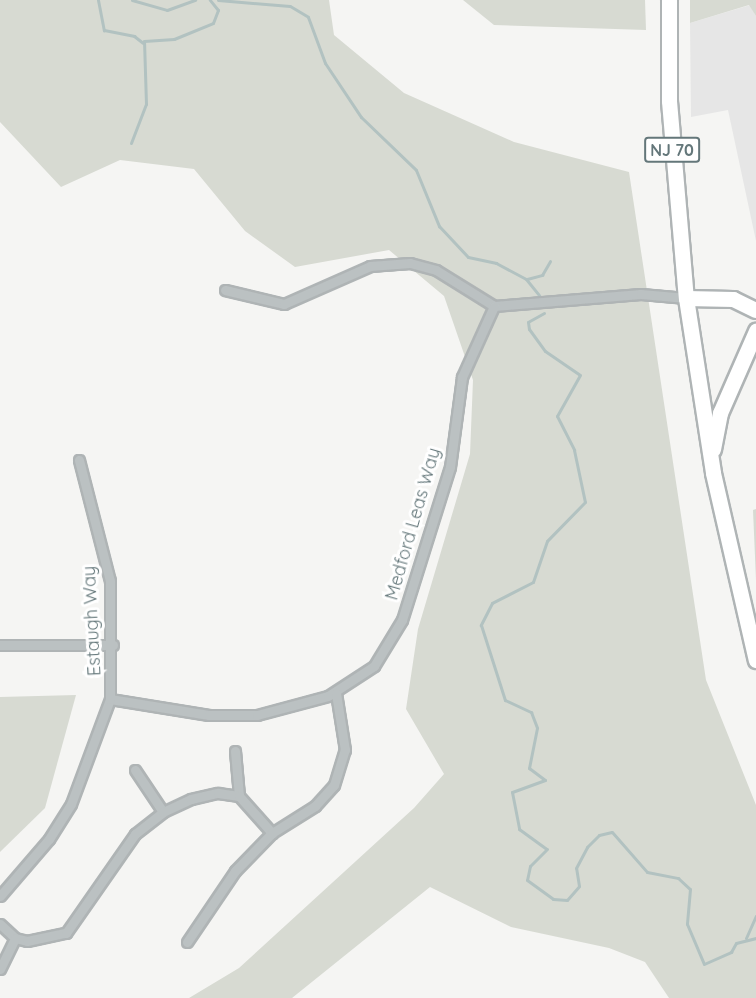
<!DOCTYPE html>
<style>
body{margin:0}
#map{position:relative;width:756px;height:998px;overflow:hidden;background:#f5f5f3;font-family:Quicksand,sans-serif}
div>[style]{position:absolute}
.built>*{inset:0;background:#e6e6e6}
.green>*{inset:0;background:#d7dad2}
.stream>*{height:3px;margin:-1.5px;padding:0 1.5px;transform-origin:1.5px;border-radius:1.5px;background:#b2c2c1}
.roads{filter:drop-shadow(2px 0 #afb4b5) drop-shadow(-2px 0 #afb4b5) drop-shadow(0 2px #afb4b5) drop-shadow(0 -2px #afb4b5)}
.minor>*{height:9px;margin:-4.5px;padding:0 4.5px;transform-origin:4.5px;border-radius:4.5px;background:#bbc1c2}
.trunk>*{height:15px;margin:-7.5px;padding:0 7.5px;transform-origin:7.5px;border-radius:7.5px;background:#fff}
span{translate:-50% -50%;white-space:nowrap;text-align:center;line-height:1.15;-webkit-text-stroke:6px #fff;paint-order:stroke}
.shield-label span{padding:2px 4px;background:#fff;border:2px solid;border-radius:4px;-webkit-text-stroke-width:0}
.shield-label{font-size:16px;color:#64777a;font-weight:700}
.street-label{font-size:18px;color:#64777a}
</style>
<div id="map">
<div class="built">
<div style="clip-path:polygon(750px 5px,756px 16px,756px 241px,728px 110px,691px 117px,690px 23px)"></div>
</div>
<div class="green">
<div style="clip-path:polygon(0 0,329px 0,334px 35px,404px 93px,514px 142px,629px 172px,706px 680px,756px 805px,756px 998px,669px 998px,645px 962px,609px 948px,511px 927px,430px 887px,292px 998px,189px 998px,239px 968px,414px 808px,444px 774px,406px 709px,418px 629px,470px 454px,473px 380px,444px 296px,389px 250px,295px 267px,245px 231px,194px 169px,120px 160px,61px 187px,0 122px)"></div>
<div style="clip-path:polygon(463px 0,645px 0,646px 30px,494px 25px)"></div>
<div style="clip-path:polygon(690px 0,756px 0,756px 16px,749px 5px,690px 23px)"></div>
<div style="clip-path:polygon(756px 509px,756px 580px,753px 510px)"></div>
<div style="clip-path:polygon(76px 695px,45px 808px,0 852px,0 697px)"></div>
</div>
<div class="stream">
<div style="left:98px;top:0;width:31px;rotate:79deg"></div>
<div style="left:104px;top:30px;width:31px;rotate:11deg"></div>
<div style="left:134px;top:36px;width:11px;rotate:38deg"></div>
<div style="left:132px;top:0;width:36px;rotate:16deg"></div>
<div style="left:167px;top:10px;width:30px;rotate:-20deg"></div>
<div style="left:218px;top:0;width:72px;rotate:4.8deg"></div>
<div style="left:290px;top:6px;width:21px;rotate:31deg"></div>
<div style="left:308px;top:17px;width:49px;rotate:69.7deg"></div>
<div style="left:325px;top:63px;width:65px;rotate:56.3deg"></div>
<div style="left:361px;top:117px;width:76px;rotate:43.9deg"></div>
<div style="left:416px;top:170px;width:61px;rotate:67.7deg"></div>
<div style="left:439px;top:226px;width:42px;rotate:46.9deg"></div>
<div style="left:468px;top:257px;width:29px;rotate:12deg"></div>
<div style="left:496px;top:263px;width:34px;rotate:28deg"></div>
<div style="left:526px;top:279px;width:21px;rotate:51deg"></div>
<div style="left:131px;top:143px;width:42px;rotate:-69deg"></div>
<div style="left:146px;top:104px;width:63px;rotate:-91.8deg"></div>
<div style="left:144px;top:41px;width:30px;rotate:-4deg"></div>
<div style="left:174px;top:39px;width:42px;rotate:-22.3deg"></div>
<div style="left:213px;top:23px;width:14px;rotate:-69deg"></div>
<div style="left:218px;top:10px;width:13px;rotate:-129deg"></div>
<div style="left:527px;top:279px;width:16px;rotate:-15deg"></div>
<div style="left:542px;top:275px;width:16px;rotate:-60deg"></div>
<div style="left:544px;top:313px;width:18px;rotate:151deg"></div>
<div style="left:528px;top:322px;width:7px;rotate:82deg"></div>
<div style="left:529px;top:329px;width:27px;rotate:54deg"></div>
<div style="left:545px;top:351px;width:42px;rotate:34.4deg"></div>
<div style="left:580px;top:375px;width:47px;rotate:119.3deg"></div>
<div style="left:557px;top:416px;width:38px;rotate:63deg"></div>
<div style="left:574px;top:450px;width:53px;rotate:78.1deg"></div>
<div style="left:585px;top:502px;width:54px;rotate:134.3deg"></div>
<div style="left:547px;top:541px;width:43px;rotate:108.9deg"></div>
<div style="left:533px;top:582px;width:46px;rotate:152.9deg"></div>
<div style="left:492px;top:603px;width:25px;rotate:117deg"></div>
<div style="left:481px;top:625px;width:79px;rotate:72.3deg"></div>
<div style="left:505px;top:700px;width:29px;rotate:25deg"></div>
<div style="left:531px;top:712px;width:17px;rotate:69deg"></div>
<div style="left:537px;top:728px;width:41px;rotate:101.3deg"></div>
<div style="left:529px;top:768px;width:20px;rotate:37deg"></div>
<div style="left:545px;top:780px;width:35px;rotate:160deg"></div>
<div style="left:512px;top:792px;width:38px;rotate:79deg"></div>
<div style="left:519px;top:829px;width:34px;rotate:36deg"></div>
<div style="left:547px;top:849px;width:24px;rotate:135deg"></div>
<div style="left:530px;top:866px;width:14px;rotate:102deg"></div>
<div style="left:527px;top:880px;width:32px;rotate:36deg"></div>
<div style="left:553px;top:899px;width:14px;rotate:4deg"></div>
<div style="left:567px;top:900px;width:18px;rotate:-49deg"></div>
<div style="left:579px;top:886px;width:18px;rotate:-99deg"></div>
<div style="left:576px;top:868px;width:24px;rotate:-62deg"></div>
<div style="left:587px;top:847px;width:17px;rotate:-45deg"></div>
<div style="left:599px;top:835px;width:13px;rotate:-13deg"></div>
<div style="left:612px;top:832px;width:53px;rotate:48.8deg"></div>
<div style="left:647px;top:872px;width:32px;rotate:11deg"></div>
<div style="left:678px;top:878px;width:16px;rotate:43deg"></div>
<div style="left:690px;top:889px;width:35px;rotate:95deg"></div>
<div style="left:687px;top:924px;width:43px;rotate:67deg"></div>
<div style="left:704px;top:964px;width:30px;rotate:-24deg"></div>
<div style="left:731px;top:952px;width:10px;rotate:-61deg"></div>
<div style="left:736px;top:943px;width:21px;rotate:-14deg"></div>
<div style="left:746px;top:938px;width:24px;rotate:-66deg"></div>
</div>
<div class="roads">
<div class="minor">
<div style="left:225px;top:290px;width:61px;rotate:13.3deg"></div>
<div style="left:284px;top:304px;width:94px;rotate:-23.8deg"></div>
<div style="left:370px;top:266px;width:40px;rotate:-4.3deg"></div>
<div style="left:410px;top:263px;width:27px;rotate:15deg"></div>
<div style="left:436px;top:270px;width:68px;rotate:31.8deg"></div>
<div style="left:494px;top:306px;width:147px;rotate:-4.7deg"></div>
<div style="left:641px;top:294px;width:45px;rotate:5.1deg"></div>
<div style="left:0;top:645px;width:113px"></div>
<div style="left:110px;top:699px;width:100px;rotate:9.2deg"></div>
<div style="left:209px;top:715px;width:48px"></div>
<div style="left:257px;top:715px;width:73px;rotate:-15deg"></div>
<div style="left:328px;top:696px;width:55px;rotate:-33.1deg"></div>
<div style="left:374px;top:666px;width:54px;rotate:-58.7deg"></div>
<div style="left:402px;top:620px;width:160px;rotate:-72.6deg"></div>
<div style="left:450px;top:467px;width:91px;rotate:-82.4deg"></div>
<div style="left:462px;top:377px;width:78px;rotate:-65.7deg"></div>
<div style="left:235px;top:751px;width:45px;rotate:84.9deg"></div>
<div style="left:135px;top:770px;width:50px;rotate:56.3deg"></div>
<div style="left:0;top:896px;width:75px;rotate:-49.3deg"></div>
<div style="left:49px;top:839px;width:41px;rotate:-57.8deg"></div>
<div style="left:71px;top:804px;width:112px;rotate:-69.6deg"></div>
<div style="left:110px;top:699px;width:118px;rotate:-90deg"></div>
<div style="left:110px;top:581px;width:125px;rotate:-104.4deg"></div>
<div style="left:0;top:924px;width:21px;rotate:43deg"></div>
<div style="left:15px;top:938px;width:12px;rotate:14deg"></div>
<div style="left:27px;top:941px;width:40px;rotate:-12deg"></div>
<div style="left:66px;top:933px;width:121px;rotate:-55.1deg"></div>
<div style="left:135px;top:834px;width:36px;rotate:-38deg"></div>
<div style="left:163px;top:812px;width:31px;rotate:-25deg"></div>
<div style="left:191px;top:799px;width:28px;rotate:-13deg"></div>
<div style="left:218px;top:793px;width:21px;rotate:8deg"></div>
<div style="left:239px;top:796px;width:50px;rotate:48.3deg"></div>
<div style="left:187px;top:942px;width:86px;rotate:-55.9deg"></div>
<div style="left:235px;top:871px;width:53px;rotate:-45.8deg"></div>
<div style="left:272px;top:833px;width:51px;rotate:-32.1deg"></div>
<div style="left:315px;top:806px;width:28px;rotate:-48deg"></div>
<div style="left:334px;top:785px;width:37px;rotate:-73deg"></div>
<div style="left:345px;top:750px;width:58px;rotate:-99deg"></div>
<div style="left:0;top:969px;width:34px;rotate:-64deg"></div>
</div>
<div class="trunk">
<div style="left:669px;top:0;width:101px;rotate:90deg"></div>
<div style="left:669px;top:101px;width:198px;rotate:85.1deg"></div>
<div style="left:686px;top:298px;width:177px;rotate:81.2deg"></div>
<div style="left:713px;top:473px;width:192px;rotate:77.1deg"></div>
<div style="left:686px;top:298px;width:47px;rotate:1.2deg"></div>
<div style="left:733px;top:299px;width:25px;rotate:26deg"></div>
<div style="left:713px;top:449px;width:37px;rotate:-79deg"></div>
<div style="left:720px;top:413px;width:90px;rotate:-66.3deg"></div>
</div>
</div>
<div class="shield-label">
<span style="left:672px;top:150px">NJ 70</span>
</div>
<div class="street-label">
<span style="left:413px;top:524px;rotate:-74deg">Medford Leas Way</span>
<span style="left:92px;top:621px;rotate:-93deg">Estaugh Way</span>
</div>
</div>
